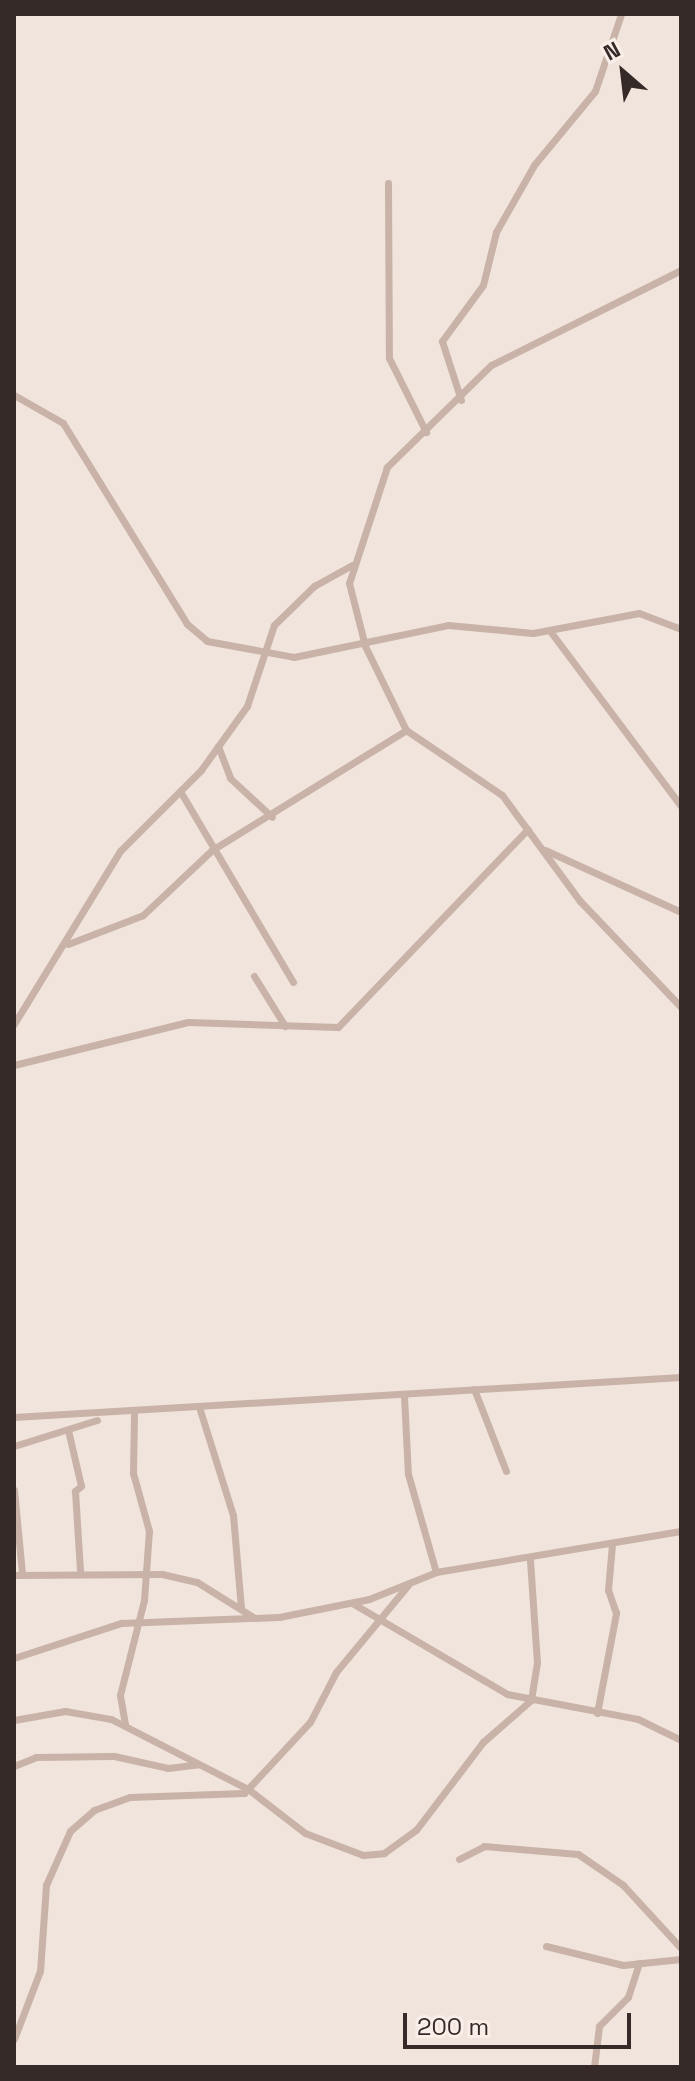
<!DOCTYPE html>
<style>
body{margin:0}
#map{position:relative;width:695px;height:2081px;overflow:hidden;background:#f1e4dc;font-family:"Space Grotesk",sans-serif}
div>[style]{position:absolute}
.minor>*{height:7px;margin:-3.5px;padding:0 3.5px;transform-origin:3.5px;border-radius:3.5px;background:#c9b2a8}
span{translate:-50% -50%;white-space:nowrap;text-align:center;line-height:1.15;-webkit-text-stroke:8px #f9efe8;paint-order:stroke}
.frame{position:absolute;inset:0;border:16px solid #362a28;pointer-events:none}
.north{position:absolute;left:583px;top:32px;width:80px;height:80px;-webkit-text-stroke:6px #f9efe8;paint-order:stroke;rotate:332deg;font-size:22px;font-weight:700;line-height:32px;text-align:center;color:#362a28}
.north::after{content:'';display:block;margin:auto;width:28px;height:36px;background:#362a28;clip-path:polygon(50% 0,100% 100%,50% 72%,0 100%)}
.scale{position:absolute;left:403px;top:2013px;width:228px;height:36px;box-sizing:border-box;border:4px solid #362a28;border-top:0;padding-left:10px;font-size:24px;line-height:28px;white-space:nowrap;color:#362a28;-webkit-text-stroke:6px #f9efe8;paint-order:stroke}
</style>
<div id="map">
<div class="minor">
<div style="left:388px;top:183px;width:175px;rotate:89.7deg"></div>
<div style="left:389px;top:358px;width:83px;rotate:63.4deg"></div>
<div style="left:681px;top:270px;width:212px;rotate:153.4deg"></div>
<div style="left:491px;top:365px;width:146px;rotate:135.6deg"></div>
<div style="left:387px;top:467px;width:122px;rotate:108.1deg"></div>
<div style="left:349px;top:583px;width:65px;rotate:75.7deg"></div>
<div style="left:365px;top:646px;width:93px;rotate:64deg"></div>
<div style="left:406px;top:730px;width:116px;rotate:34.1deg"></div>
<div style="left:502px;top:795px;width:132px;rotate:53.7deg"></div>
<div style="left:580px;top:901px;width:146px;rotate:46.4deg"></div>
<div style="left:14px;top:395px;width:56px;rotate:29.7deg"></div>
<div style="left:63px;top:423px;width:236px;rotate:58.3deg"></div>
<div style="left:187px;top:624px;width:26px;rotate:40deg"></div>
<div style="left:207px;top:641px;width:88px;rotate:10.4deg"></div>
<div style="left:294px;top:657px;width:157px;rotate:-11.7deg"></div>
<div style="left:448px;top:625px;width:85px;rotate:5.4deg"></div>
<div style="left:533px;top:633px;width:108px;rotate:-10.7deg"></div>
<div style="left:639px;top:613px;width:45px;rotate:20.9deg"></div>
<div style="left:461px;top:400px;width:62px;rotate:-107.9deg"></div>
<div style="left:442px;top:341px;width:69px;rotate:-53.8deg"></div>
<div style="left:483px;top:285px;width:55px;rotate:-76.2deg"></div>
<div style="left:496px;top:232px;width:77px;rotate:-60.4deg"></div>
<div style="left:534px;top:165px;width:96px;rotate:-50.5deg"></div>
<div style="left:595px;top:91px;width:81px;rotate:-71.3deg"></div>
<div style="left:550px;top:631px;width:219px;rotate:53.2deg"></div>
<div style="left:218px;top:746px;width:34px;rotate:69deg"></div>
<div style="left:230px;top:778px;width:57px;rotate:42.9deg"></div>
<div style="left:180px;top:791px;width:222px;rotate:59.4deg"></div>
<div style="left:545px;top:850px;width:149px;rotate:24.5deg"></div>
<div style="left:68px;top:944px;width:80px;rotate:-21.1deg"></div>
<div style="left:143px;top:915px;width:95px;rotate:-43.3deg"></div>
<div style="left:212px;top:850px;width:228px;rotate:-31.7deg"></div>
<div style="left:254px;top:976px;width:59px;rotate:58.2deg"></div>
<div style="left:14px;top:1024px;width:203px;rotate:-58.5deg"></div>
<div style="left:120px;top:851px;width:115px;rotate:-45deg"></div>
<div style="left:201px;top:770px;width:79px;rotate:-54.3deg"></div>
<div style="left:247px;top:706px;width:85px;rotate:-71.6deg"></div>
<div style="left:274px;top:625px;width:56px;rotate:-44.3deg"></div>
<div style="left:314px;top:586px;width:43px;rotate:-28.9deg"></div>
<div style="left:14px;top:1065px;width:179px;rotate:-13.9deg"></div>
<div style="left:188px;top:1022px;width:150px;rotate:1.9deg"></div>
<div style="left:338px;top:1027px;width:274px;rotate:-46.2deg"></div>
<div style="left:474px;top:1389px;width:88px;rotate:68.7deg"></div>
<div style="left:404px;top:1396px;width:78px;rotate:87.1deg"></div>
<div style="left:408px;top:1474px;width:102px;rotate:74.1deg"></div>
<div style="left:200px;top:1410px;width:110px;rotate:72.6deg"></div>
<div style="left:233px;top:1515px;width:93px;rotate:85.1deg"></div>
<div style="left:14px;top:1417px;width:668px;rotate:-3.43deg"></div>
<div style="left:68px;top:1430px;width:57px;rotate:76.9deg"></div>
<div style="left:81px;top:1486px;width:8px;rotate:140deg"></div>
<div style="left:75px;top:1491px;width:80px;rotate:86.4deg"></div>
<div style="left:14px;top:1446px;width:87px;rotate:-17.4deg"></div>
<div style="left:14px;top:1490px;width:83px;rotate:84.5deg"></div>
<div style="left:14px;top:1575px;width:148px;rotate:-0.4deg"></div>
<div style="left:162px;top:1574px;width:36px;rotate:13deg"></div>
<div style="left:197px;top:1582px;width:66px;rotate:32deg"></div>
<div style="left:352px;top:1603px;width:180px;rotate:30.4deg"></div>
<div style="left:507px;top:1694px;width:133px;rotate:10.8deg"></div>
<div style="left:638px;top:1719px;width:48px;rotate:26deg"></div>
<div style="left:14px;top:1658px;width:113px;rotate:-18.1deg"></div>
<div style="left:121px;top:1623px;width:158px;rotate:-2.2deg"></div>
<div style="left:279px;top:1617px;width:92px;rotate:-11.3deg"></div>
<div style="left:369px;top:1599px;width:72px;rotate:-21.9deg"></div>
<div style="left:436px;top:1572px;width:248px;rotate:-9.5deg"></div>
<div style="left:597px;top:1713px;width:102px;rotate:-79.2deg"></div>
<div style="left:616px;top:1613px;width:24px;rotate:-109deg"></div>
<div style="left:608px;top:1590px;width:46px;rotate:-85deg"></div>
<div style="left:14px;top:1720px;width:52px;rotate:-10deg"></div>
<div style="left:65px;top:1711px;width:47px;rotate:9.9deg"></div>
<div style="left:111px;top:1719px;width:154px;rotate:27.1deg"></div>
<div style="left:248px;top:1789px;width:72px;rotate:37.7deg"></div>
<div style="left:305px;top:1833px;width:62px;rotate:20.8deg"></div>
<div style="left:363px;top:1855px;width:21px;rotate:-5deg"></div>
<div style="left:384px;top:1853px;width:39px;rotate:-36deg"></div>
<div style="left:416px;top:1830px;width:111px;rotate:-52.7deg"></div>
<div style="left:483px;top:1742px;width:64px;rotate:-41.2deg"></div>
<div style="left:531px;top:1700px;width:37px;rotate:-81deg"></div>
<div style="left:537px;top:1663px;width:103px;rotate:-93.9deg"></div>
<div style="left:125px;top:1724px;width:29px;rotate:-100deg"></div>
<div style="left:120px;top:1695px;width:98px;rotate:-75.8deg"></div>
<div style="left:144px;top:1600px;width:69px;rotate:-85.9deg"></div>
<div style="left:149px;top:1531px;width:60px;rotate:-105.4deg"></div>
<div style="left:133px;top:1473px;width:58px;rotate:-89deg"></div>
<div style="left:14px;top:1766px;width:24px;rotate:-22deg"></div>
<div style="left:36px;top:1757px;width:78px;rotate:-0.7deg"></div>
<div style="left:114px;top:1756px;width:55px;rotate:12.5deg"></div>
<div style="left:168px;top:1768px;width:31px;rotate:-7deg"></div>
<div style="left:459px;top:1859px;width:28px;rotate:-27deg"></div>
<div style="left:484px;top:1846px;width:94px;rotate:4.9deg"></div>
<div style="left:578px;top:1854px;width:55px;rotate:34.6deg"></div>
<div style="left:623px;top:1885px;width:86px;rotate:47.4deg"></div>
<div style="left:546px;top:1946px;width:79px;rotate:13.9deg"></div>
<div style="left:623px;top:1965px;width:58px;rotate:-5.9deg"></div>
<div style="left:14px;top:2039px;width:73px;rotate:-69.1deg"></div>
<div style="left:40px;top:1971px;width:86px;rotate:-86deg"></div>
<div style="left:46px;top:1885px;width:59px;rotate:-66deg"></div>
<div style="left:70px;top:1831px;width:32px;rotate:-41deg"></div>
<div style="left:94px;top:1810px;width:38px;rotate:-20deg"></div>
<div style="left:130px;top:1797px;width:114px;rotate:-2deg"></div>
<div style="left:244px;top:1793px;width:97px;rotate:-47.1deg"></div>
<div style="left:310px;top:1722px;width:56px;rotate:-62.5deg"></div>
<div style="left:336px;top:1672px;width:113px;rotate:-50.4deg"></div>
<div style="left:594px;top:2067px;width:41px;rotate:-83deg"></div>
<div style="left:599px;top:2026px;width:41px;rotate:-45deg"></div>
<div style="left:628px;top:1997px;width:36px;rotate:-72deg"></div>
</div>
<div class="frame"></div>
<div class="north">N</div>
<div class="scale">200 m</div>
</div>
